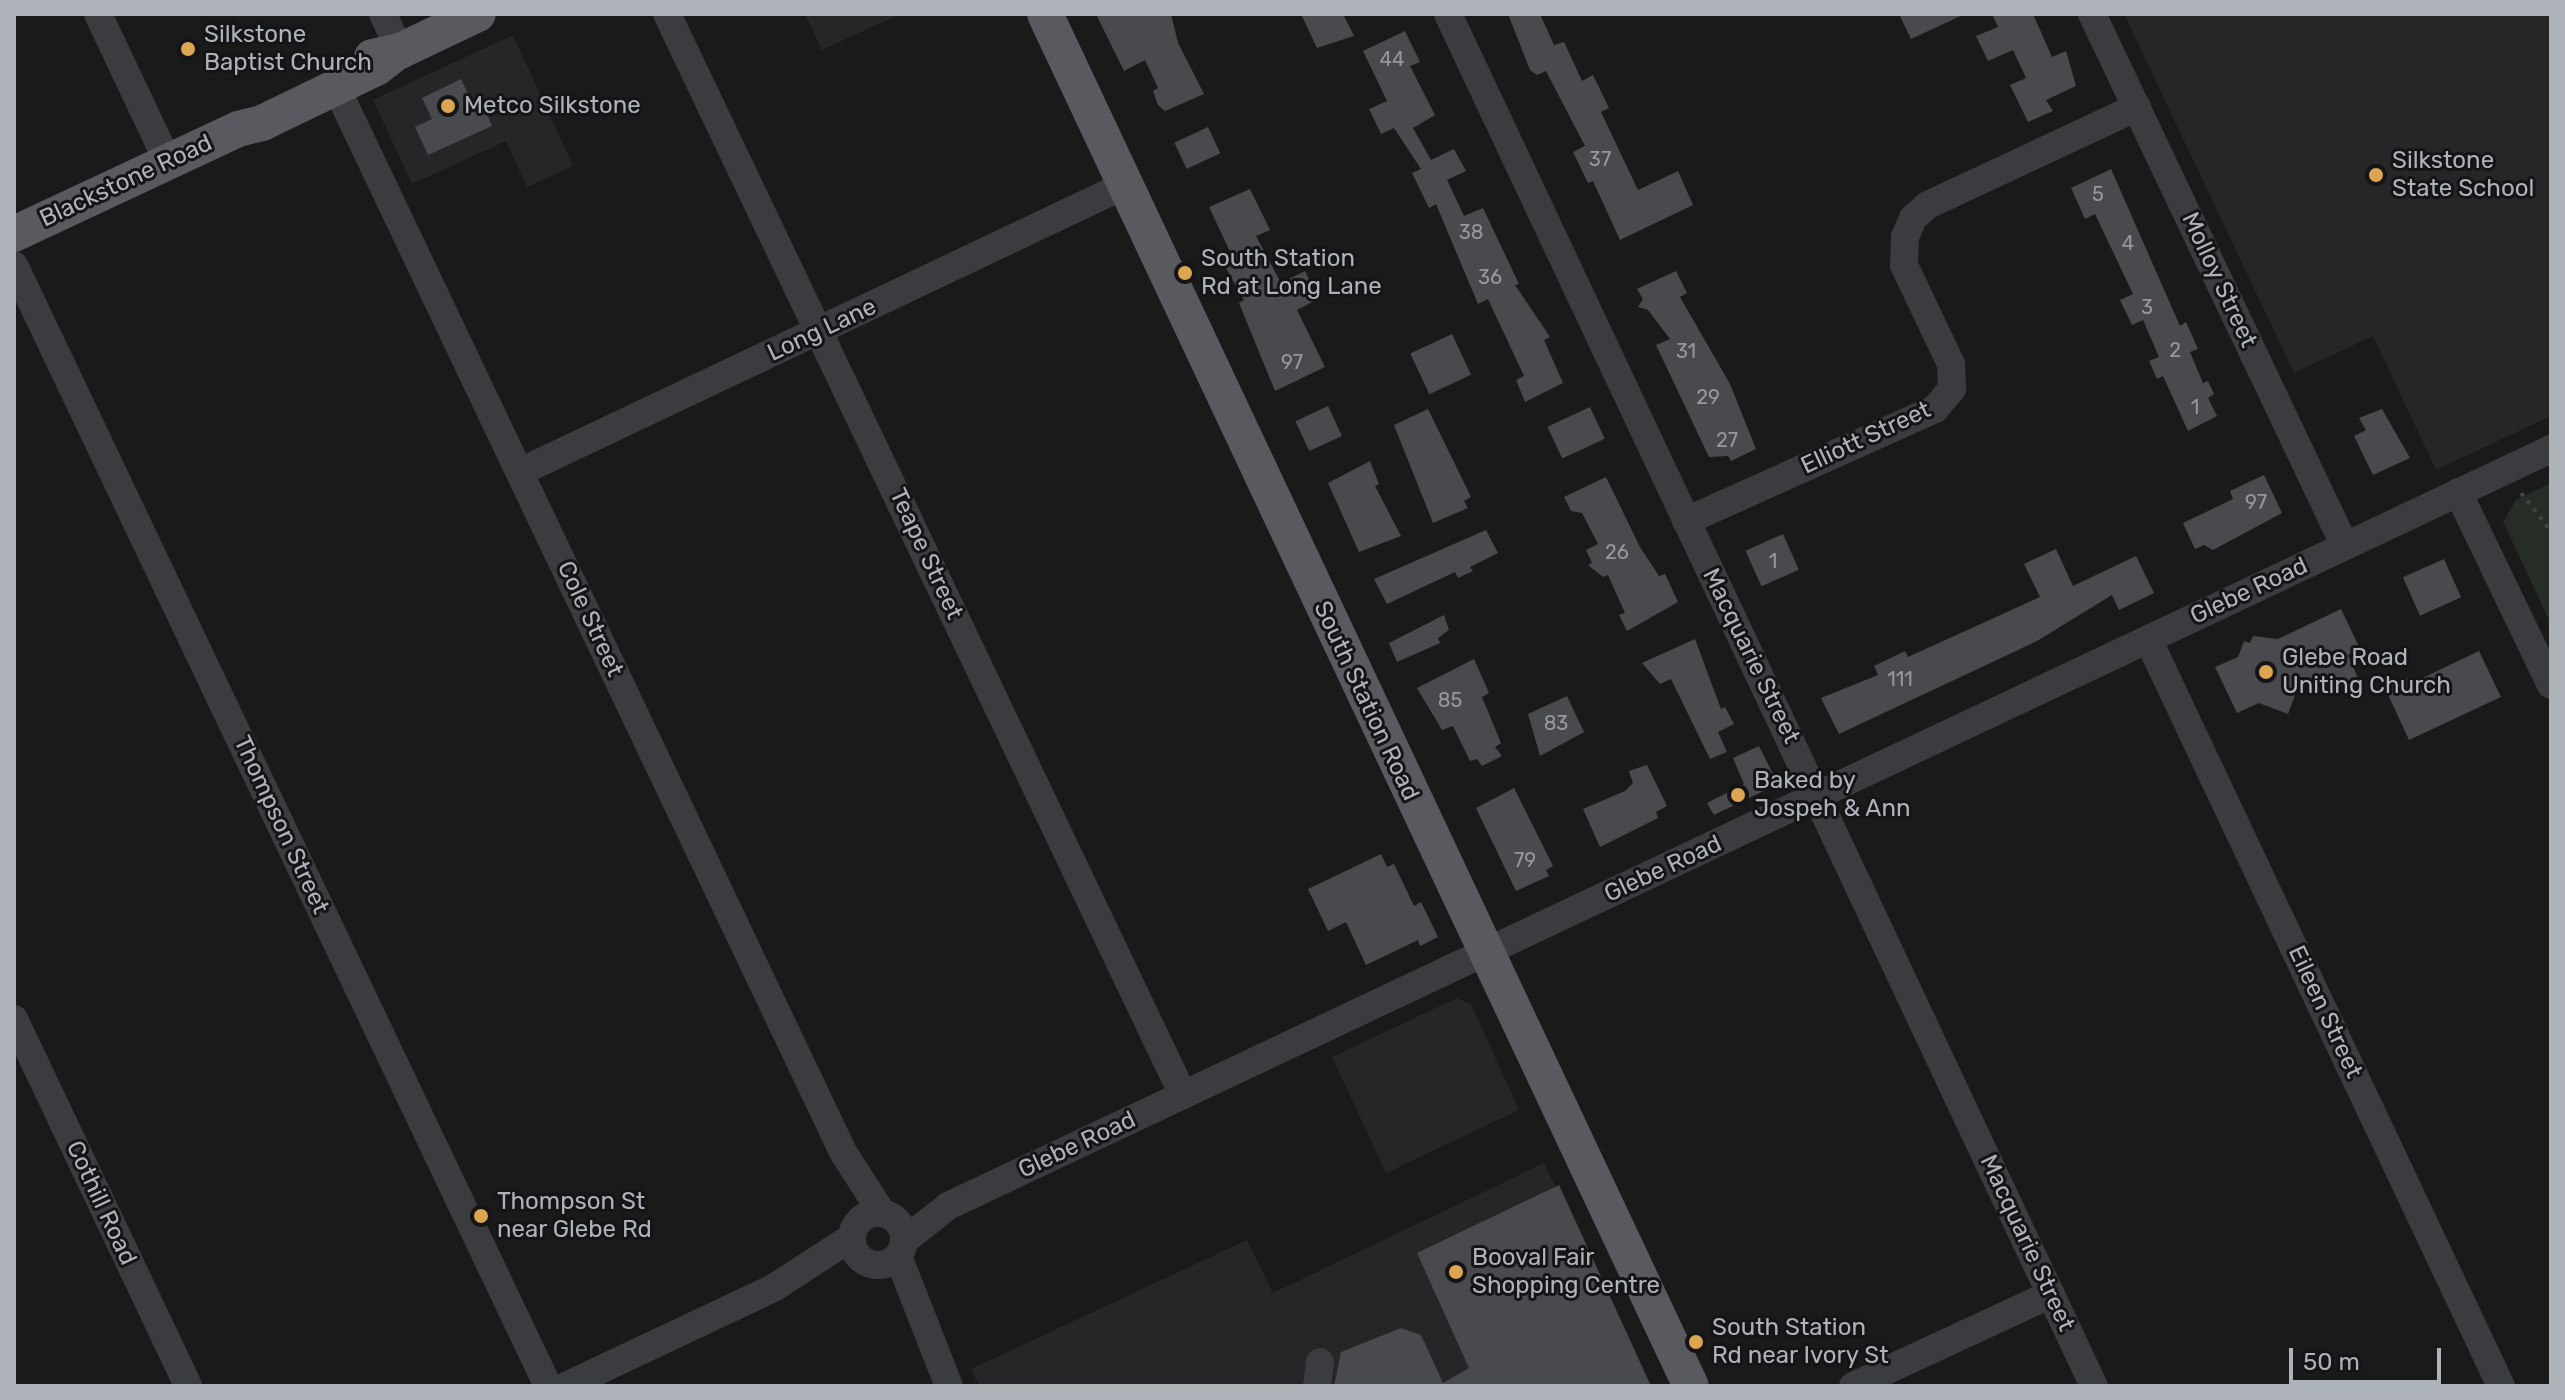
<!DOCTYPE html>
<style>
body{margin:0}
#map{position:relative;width:2565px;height:1400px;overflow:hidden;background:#1a1a1b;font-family:Rubik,sans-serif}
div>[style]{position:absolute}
.built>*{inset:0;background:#262628}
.green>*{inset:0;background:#262d27}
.building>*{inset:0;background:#494a4d;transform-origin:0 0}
.path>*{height:4px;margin-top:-2px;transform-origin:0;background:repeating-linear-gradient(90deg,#414347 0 4px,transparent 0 10px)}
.minor>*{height:28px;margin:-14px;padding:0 14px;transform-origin:14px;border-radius:14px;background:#3b3c40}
.minor>.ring{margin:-14px;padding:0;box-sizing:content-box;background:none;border:28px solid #3b3c40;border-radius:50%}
.major>*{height:36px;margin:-18px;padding:0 18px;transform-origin:18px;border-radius:18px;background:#585a5f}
.dots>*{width:22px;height:22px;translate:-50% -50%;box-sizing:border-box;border:4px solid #151517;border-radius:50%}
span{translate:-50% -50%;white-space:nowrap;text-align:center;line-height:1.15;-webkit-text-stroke:6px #151517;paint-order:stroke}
.number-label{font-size:20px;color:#95989e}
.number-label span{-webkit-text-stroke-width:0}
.poi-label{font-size:24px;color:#aeb2b9}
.left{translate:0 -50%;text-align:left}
.street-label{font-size:24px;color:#aeb2b9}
.frame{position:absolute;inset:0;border:16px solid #aeb2b9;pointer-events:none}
.scale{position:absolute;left:2289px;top:1348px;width:152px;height:36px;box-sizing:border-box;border:4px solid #aeb2b9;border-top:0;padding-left:10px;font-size:24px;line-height:28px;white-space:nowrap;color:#aeb2b9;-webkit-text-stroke:6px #151517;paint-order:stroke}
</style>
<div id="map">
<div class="built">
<div style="clip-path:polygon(805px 14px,900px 14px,822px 50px)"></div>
<div style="clip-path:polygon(2124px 14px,2551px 14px,2551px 416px,2436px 470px,2373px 336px,2294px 373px)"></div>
<div style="clip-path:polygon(513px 35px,573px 166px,527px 187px,506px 141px,412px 184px,373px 100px)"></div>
<div style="clip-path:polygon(1457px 998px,1471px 1004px,1519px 1110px,1386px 1173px,1332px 1057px)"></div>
<div style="clip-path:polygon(1544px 1163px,1650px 1386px,979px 1386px,971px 1369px,1247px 1240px,1273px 1293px)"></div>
</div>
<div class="green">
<div style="clip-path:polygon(2551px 483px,2551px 624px,2503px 522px,2516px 500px)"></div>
</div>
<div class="building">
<div style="clip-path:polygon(1096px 14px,1171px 14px,1178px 43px,1204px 94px,1165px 111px,1158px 105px,1153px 91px,1158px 88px,1145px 60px,1124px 71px)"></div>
<div style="clip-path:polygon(1301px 14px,1343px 14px,1354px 36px,1317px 48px)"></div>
<div style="clip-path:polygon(1508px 14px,1540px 14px,1554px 45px,1564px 42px,1582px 81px,1593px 75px,1609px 108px,1601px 112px,1638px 190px,1678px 171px,1693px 205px,1620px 240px,1593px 181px,1588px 183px,1573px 152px,1585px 146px,1546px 71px,1537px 75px,1530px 70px)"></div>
<div style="clip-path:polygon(1899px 14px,1965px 14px,1911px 39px)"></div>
<div style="clip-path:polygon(1992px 14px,2033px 14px,2052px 57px,2066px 51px,2076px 86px,2046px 100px,2053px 111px,2028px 122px,2010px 85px,2026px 78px,2013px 50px,1988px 61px,1976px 36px,1998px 27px)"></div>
<div style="clip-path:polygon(1405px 31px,1420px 62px,1410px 66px,1435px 115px,1413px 128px,1431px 160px,1454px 149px,1466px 171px,1447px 180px,1464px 216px,1483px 208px,1519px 284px,1515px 285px,1550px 337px,1544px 340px,1563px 383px,1525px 402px,1516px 380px,1524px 376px,1488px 299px,1478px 304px,1436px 204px,1429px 208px,1412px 173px,1421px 169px,1394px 128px,1381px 134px,1369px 109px,1387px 101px,1363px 51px)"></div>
<div style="clip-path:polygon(461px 79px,472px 102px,480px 98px,492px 126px,428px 155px,415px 127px,432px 119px,422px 98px)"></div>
<div style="left:1208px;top:127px;width:29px;height:37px;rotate:65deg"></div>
<div style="clip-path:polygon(2111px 169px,2180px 326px,2186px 322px,2198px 349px,2190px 352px,2203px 383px,2208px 381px,2214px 394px,2208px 398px,2217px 416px,2188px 431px,2163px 376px,2157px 379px,2149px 361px,2159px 357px,2143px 320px,2132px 325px,2120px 300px,2133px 294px,2095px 214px,2085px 219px,2071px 188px)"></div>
<div style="clip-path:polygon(1250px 189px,1270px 230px,1256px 236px,1281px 283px,1305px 271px,1318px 299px,1297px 310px,1325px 367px,1275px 391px,1239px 303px,1244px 300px,1223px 263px,1233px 258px,1209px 207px)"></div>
<div style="clip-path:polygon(1676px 271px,1687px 293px,1680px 297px,1730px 384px,1756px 449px,1731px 461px,1728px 456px,1709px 457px,1656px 345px,1670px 339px,1648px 310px,1638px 307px,1643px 299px,1637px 289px)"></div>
<div style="left:1452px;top:334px;width:45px;height:46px;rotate:65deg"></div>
<div style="left:1328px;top:406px;width:33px;height:36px;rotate:65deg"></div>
<div style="left:1590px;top:407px;width:35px;height:47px;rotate:65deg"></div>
<div style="clip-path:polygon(1428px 409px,1471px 497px,1464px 501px,1468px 508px,1433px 523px,1394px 425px)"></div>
<div style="clip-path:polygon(2382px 409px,2410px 458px,2373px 475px,2354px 436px,2366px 430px,2359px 418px)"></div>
<div style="clip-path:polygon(1370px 461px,1379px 484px,1375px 486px,1401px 536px,1359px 552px,1328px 483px)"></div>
<div style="clip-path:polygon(2264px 475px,2282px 513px,2213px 550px,2204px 545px,2195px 549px,2183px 523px,2233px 499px,2230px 491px)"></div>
<div style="clip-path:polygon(1606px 477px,1640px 547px,1659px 576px,1665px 574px,1678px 602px,1627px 631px,1619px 615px,1625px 613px,1608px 575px,1603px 577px,1588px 565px,1592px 563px,1586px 550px,1598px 544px,1582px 513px,1571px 511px,1564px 497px)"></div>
<div style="clip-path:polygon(1486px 530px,1498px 553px,1470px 567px,1473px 571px,1458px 578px,1455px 572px,1387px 604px,1374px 579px)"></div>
<div style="left:1783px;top:534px;width:39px;height:41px;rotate:66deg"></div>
<div style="clip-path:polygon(2056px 549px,2073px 586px,2136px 556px,2154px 593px,2119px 610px,2112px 595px,2037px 641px,1839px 734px,1821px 698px,1878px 675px,1874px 666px,1905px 651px,1908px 657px,2040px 597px,2024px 564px)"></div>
<div style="left:2444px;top:559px;width:42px;height:45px;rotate:66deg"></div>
<div style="clip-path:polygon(2341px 609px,2360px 649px,2348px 655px,2358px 678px,2328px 692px,2320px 677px,2298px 687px,2288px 714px,2259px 703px,2237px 713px,2215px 667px,2238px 657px,2244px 641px,2250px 643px,2253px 636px,2278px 639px)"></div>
<div style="clip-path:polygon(1444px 615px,1449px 630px,1438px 638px,1440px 643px,1397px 662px,1389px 643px)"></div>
<div style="clip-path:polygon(1695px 639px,1721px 709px,1725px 707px,1734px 724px,1718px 732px,1727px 752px,1710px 759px,1671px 679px,1660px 684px,1642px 663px)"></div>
<div style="clip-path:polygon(2479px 651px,2501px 697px,2409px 740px,2385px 688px,2407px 678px,2410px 684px)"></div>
<div style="clip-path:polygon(1474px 659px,1489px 693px,1482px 697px,1501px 743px,1495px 747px,1502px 756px,1482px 766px,1477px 759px,1470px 761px,1453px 726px,1442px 730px,1417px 688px)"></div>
<div style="clip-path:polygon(1567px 696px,1584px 732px,1540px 756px,1528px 714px)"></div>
<div style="clip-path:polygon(1759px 746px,1778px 784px,1714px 815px,1707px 803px,1744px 784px,1733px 758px)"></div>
<div style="clip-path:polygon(1647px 765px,1667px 806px,1656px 812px,1658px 818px,1600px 847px,1583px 809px,1625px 791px,1633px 783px,1629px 771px)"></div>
<div style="clip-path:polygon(1514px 788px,1553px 866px,1546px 870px,1549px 876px,1516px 891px,1476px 808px)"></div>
<div style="clip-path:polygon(1381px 854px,1387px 867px,1394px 864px,1414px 906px,1421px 902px,1438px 937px,1420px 946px,1418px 940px,1366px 965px,1346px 922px,1328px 931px,1308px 889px)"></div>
<div style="clip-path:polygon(1559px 1185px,1651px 1386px,1334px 1386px,1341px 1352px,1401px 1328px,1421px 1335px,1443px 1383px,1469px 1368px,1417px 1253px)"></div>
</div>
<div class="path">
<div style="left:2521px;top:493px;width:48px;rotate:51.7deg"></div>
</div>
<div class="minor">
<div style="left:98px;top:14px;width:164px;rotate:64.7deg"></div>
<div style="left:383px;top:14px;width:41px;rotate:65.3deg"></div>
<div style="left:667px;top:14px;width:1198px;rotate:64.48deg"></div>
<div style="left:1448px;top:14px;width:1516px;rotate:64.79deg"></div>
<div style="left:2092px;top:14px;width:589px;rotate:64.57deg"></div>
<div style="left:336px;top:87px;width:1180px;rotate:64.54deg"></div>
<div style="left:843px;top:1152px;width:72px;rotate:57.4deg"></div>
<div style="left:14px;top:265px;width:1242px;rotate:64.53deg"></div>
<div style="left:520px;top:472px;width:667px;rotate:-25.37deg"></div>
<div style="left:2458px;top:492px;width:214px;rotate:64.3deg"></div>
<div style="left:1686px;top:521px;width:273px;rotate:-24.2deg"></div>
<div style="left:1935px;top:409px;width:26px;rotate:-50deg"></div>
<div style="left:1952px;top:389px;width:25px;rotate:-92deg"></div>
<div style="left:1951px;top:364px;width:110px;rotate:-115.4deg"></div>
<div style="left:1904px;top:265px;width:28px;rotate:-88deg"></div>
<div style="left:1905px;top:237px;width:21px;rotate:-67deg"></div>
<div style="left:1913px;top:218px;width:20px;rotate:-41deg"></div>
<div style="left:1928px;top:205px;width:231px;rotate:-25.1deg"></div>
<div style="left:2148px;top:639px;width:826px;rotate:64.71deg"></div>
<div style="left:14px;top:1019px;width:406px;rotate:64.6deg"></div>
<div class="ring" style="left:852px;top:1213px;width:24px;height:24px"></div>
<div style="left:905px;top:1240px;width:55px;rotate:-38.3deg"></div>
<div style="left:948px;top:1206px;width:1773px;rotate:-25.28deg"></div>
<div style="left:898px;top:1256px;width:140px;rotate:68.6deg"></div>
<div style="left:566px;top:1386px;width:231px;rotate:-25.3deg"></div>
<div style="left:775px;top:1287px;width:92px;rotate:-33deg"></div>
<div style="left:1317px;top:1386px;width:24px;rotate:-83deg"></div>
<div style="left:1853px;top:1386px;width:218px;rotate:-24.9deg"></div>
</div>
<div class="major">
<div style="left:1045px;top:14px;width:1516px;rotate:64.79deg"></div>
<div style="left:372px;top:57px;width:29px;rotate:-12deg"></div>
<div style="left:400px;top:51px;width:86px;rotate:-25.4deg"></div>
<div style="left:14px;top:234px;width:247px;rotate:-25.1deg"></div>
<div style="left:238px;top:129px;width:25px;rotate:-14deg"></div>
<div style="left:262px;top:123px;width:127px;rotate:-25.8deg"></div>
<div style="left:376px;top:68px;width:25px;rotate:-37deg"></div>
</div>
<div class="dots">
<div style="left:188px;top:49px;background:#dca551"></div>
<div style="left:448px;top:106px;background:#dca551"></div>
<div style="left:2376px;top:175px;background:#dca551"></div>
<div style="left:1185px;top:273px;background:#dca551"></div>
<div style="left:2266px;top:672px;background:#dca551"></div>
<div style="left:1738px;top:795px;background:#dca551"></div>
<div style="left:481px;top:1216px;background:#dca551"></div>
<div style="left:1456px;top:1272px;background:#dca551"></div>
<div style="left:1696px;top:1342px;background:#dca551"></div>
</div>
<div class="number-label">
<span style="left:1392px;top:59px">44</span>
<span style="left:1600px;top:159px">37</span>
<span style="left:2098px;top:194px">5</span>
<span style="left:1471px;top:232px">38</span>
<span style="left:2128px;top:243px">4</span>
<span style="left:1490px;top:277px">36</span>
<span style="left:2147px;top:307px">3</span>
<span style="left:2175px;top:350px">2</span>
<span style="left:1686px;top:351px">31</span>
<span style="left:1292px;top:362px">97</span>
<span style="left:1708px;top:397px">29</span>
<span style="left:2195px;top:407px">1</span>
<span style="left:1727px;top:440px">27</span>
<span style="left:2256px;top:502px">97</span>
<span style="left:1617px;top:552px">26</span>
<span style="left:1773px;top:561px">1</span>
<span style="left:1900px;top:679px">111</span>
<span style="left:1450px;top:700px">85</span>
<span style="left:1556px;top:723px">83</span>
<span style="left:1525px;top:860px">79</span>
</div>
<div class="poi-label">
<span class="left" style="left:204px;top:49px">Silkstone<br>Baptist Church</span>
<span class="left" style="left:464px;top:106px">Metco Silkstone</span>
<span class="left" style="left:2392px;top:175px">Silkstone<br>State School</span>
<span class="left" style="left:1201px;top:273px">South Station<br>Rd at Long Lane</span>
<span class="left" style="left:2282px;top:672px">Glebe Road<br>Uniting Church</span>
<span class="left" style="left:1754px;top:795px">Baked by<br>Jospeh &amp; Ann</span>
<span class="left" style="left:497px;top:1216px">Thompson St<br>near Glebe Rd</span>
<span class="left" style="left:1472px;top:1272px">Booval Fair<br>Shopping Centre</span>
<span class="left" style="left:1712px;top:1342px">South Station<br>Rd near Ivory St</span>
</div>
<div class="street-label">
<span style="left:126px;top:181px;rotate:-25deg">Blackstone Road</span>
<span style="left:2219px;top:280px;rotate:65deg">Molloy Street</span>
<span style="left:822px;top:330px;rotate:-25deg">Long Lane</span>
<span style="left:1866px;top:438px;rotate:-25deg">Elliott Street</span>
<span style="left:926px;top:554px;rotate:65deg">Teape Street</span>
<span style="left:2249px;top:591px;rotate:-25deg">Glebe Road</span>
<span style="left:590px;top:619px;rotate:65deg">Cole Street</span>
<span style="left:1751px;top:656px;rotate:64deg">Macquarie Street</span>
<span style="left:1366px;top:701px;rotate:65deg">South Station Road</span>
<span style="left:281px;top:825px;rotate:65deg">Thompson Street</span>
<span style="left:1663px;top:869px;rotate:-25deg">Glebe Road</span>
<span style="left:2325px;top:1012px;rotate:65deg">Eileen Street</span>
<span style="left:1077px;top:1145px;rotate:-25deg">Glebe Road</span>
<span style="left:101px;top:1203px;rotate:65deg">Cothill Road</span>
<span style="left:2027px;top:1243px;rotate:65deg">Macquarie Street</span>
</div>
<div class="frame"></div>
<div class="scale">50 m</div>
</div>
